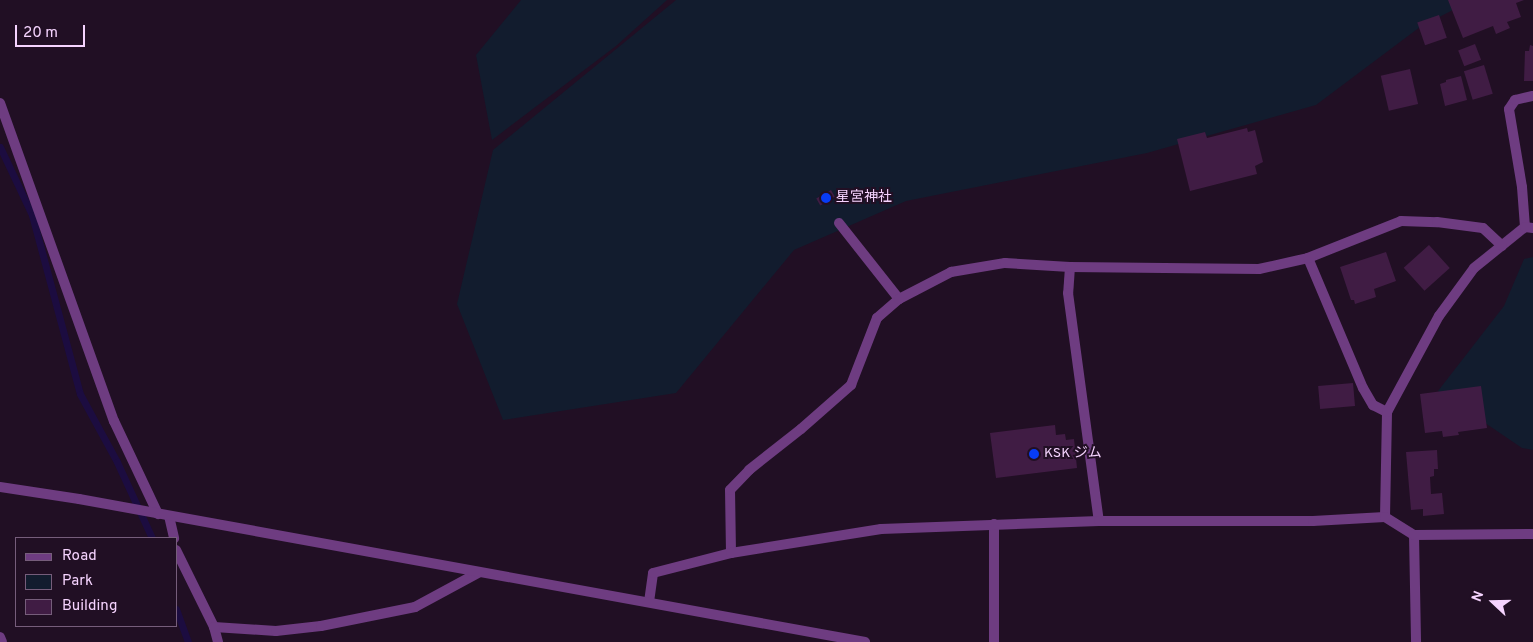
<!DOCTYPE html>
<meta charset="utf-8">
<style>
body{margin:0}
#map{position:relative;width:1533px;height:642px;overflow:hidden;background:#210f24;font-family:Overpass,"Noto Sans JP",sans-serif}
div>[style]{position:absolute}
.green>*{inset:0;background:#121c2e}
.stream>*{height:7px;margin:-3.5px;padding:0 3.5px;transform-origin:3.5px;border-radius:3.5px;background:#1c0c40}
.building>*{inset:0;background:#401c44;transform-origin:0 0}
.service>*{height:10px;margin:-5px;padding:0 5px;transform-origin:5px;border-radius:5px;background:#6e3c81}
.minor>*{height:10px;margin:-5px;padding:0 5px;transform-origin:5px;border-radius:5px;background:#6e3c81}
.tertiary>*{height:10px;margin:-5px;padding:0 5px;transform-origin:5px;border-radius:5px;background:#6e3c81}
.dots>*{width:14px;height:14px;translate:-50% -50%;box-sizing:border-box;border:2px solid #210f24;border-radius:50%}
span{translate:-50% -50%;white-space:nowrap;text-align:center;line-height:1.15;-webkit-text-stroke:4px #210f24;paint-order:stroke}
.poi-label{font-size:14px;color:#f5d3fe}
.left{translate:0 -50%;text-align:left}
.legend{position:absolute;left:15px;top:537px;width:162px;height:90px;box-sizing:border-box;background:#210f24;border:1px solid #765d7b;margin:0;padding:6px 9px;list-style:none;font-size:15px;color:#f5d3fe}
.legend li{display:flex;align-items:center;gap:10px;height:25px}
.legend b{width:25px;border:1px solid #765d7b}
.north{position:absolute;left:1468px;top:577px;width:50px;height:50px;-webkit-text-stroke:4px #210f24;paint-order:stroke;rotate:291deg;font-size:14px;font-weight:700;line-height:20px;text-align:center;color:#f5d3fe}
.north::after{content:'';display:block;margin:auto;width:18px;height:22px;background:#f5d3fe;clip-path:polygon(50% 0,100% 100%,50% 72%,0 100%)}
.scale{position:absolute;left:15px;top:25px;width:70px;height:22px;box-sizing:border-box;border:2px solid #f5d3fe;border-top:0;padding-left:6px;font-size:15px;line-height:18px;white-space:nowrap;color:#f5d3fe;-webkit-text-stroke:4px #210f24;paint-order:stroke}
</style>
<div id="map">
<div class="green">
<div style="clip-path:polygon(521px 0,667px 0,616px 46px,492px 140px,476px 55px)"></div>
<div style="clip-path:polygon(676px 0,1472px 0,1420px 27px,1316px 105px,1147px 153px,906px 201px,794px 250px,676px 393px,503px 420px,457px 304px,493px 150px)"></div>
<div style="clip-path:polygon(1533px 257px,1533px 450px,1522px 448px,1438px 391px,1504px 306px,1524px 259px)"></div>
</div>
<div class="stream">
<div style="left:0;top:147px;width:75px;rotate:64.8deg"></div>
<div style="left:32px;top:215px;width:185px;rotate:75deg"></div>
<div style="left:80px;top:394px;width:77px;rotate:61.4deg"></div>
<div style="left:117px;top:462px;width:84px;rotate:65.3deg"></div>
<div style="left:176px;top:609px;width:35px;rotate:70deg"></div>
</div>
<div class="building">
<div style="clip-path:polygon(1448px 0,1524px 0,1516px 3px,1521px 17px,1507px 22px,1510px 28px,1496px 34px,1493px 26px,1463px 38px)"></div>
<div style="left:1439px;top:15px;width:24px;height:23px;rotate:71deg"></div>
<div style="left:1475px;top:44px;width:17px;height:18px;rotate:69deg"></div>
<div style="clip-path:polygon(1530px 45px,1533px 46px,1533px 81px,1524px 81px,1525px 51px,1529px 51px)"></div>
<div style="left:1484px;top:65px;width:30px;height:21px;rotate:73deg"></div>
<div style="left:1410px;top:69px;width:36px;height:30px;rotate:77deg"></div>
<div style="clip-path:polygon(1461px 76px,1467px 100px,1445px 106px,1440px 84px,1446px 82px,1446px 80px)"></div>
<div style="clip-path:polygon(1247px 128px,1248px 132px,1255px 130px,1263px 162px,1255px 166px,1257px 174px,1190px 191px,1177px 139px,1205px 132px,1207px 138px)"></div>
<div style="left:831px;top:190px;width:8px;height:17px;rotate:60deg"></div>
<div style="left:1429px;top:245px;width:31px;height:34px;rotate:48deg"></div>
<div style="clip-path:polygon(1386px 252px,1396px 281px,1374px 289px,1376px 297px,1355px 304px,1354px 300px,1351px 300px,1340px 267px)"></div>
<div style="left:1353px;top:383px;width:23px;height:35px;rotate:85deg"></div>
<div style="clip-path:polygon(1481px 386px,1487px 428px,1458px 432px,1459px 435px,1443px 437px,1442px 431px,1425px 433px,1420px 394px)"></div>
<div style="clip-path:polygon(1055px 425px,1056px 435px,1065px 434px,1066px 440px,1074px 439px,1077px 468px,996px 478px,990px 433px)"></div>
<div style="clip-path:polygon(1437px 450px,1438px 469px,1434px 469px,1434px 476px,1430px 477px,1431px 494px,1442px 493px,1444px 514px,1423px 516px,1423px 509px,1411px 510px,1406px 452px)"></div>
</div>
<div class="service">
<div style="left:0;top:103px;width:338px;rotate:70.3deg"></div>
<div style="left:114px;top:421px;width:103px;rotate:64.7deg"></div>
<div style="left:839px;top:223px;width:97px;rotate:51.7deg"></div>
<div style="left:1525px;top:227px;width:40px;rotate:-94.3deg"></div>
<div style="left:1522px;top:187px;width:79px;rotate:-99.5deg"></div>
<div style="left:1509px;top:109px;width:11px;rotate:-56deg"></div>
<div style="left:1515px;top:100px;width:18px;rotate:-13deg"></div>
<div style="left:1308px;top:258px;width:141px;rotate:67.1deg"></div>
<div style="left:1363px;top:388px;width:20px;rotate:60deg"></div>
<div style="left:1373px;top:405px;width:16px;rotate:27deg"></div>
<div style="left:1070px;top:267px;width:26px;rotate:94deg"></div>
<div style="left:1068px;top:293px;width:230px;rotate:82.3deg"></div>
<div style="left:0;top:637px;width:5px;rotate:68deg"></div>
<div style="left:994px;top:642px;width:118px;rotate:-90deg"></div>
</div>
<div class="minor">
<div style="left:169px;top:516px;width:23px;rotate:77deg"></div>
<div style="left:1385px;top:517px;width:105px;rotate:-88.9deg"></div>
<div style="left:1387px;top:412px;width:109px;rotate:-61.6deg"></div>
<div style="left:1439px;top:316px;width:59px;rotate:-53.9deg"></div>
<div style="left:1474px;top:268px;width:65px;rotate:-38.8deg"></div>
<div style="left:1525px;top:227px;width:8px;rotate:7deg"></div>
<div style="left:1414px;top:535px;width:107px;rotate:88.9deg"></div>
<div style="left:176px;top:550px;width:86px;rotate:63.7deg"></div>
<div style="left:214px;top:627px;width:62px;rotate:3.7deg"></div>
<div style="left:276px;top:631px;width:45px;rotate:-6.3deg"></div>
<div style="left:321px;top:626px;width:96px;rotate:-11.4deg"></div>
<div style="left:415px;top:607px;width:72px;rotate:-28.4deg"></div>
<div style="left:731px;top:553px;width:63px;rotate:-90.9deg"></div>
<div style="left:730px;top:490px;width:28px;rotate:-46deg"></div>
<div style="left:749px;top:470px;width:66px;rotate:-38.3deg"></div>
<div style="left:801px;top:429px;width:67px;rotate:-41.3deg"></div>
<div style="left:851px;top:385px;width:72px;rotate:-68.8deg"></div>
<div style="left:877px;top:318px;width:29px;rotate:-41deg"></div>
<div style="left:899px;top:299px;width:59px;rotate:-27.4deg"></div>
<div style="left:951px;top:272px;width:55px;rotate:-9.5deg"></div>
<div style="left:1005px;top:263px;width:65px;rotate:3.5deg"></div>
<div style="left:1070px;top:267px;width:189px;rotate:0.6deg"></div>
<div style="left:1259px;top:269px;width:50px;rotate:-12.7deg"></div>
<div style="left:1308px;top:258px;width:100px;rotate:-21.7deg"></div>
<div style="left:1401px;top:221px;width:36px;rotate:2deg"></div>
<div style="left:1437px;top:222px;width:46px;rotate:7.4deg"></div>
<div style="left:1483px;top:228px;width:26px;rotate:43deg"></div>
<div style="left:649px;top:602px;width:29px;rotate:-82deg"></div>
<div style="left:653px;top:573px;width:81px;rotate:-14.4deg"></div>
<div style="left:731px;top:553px;width:152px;rotate:-9.1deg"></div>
<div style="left:881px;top:529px;width:218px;rotate:-2.1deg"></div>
<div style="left:1099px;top:521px;width:214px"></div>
<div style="left:1313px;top:521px;width:72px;rotate:-3.2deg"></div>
<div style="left:1385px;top:517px;width:34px;rotate:32deg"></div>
<div style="left:1414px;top:535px;width:119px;rotate:-0.5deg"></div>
<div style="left:214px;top:627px;width:16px;rotate:75deg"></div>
</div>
<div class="tertiary">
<div style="left:0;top:487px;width:80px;rotate:8.6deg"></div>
<div style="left:79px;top:499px;width:799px;rotate:10.31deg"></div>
</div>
<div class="dots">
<div style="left:826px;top:198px;background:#083cf5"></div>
<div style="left:1034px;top:454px;background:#083cf5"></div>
</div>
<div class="poi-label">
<span class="left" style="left:836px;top:198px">星宮神社</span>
<span class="left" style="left:1044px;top:454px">KSK ジム</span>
</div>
<ul class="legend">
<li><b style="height:6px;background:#6e3c81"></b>Road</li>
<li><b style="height:14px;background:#121c2e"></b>Park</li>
<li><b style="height:14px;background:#401c44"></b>Building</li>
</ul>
<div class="north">N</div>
<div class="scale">20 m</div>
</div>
